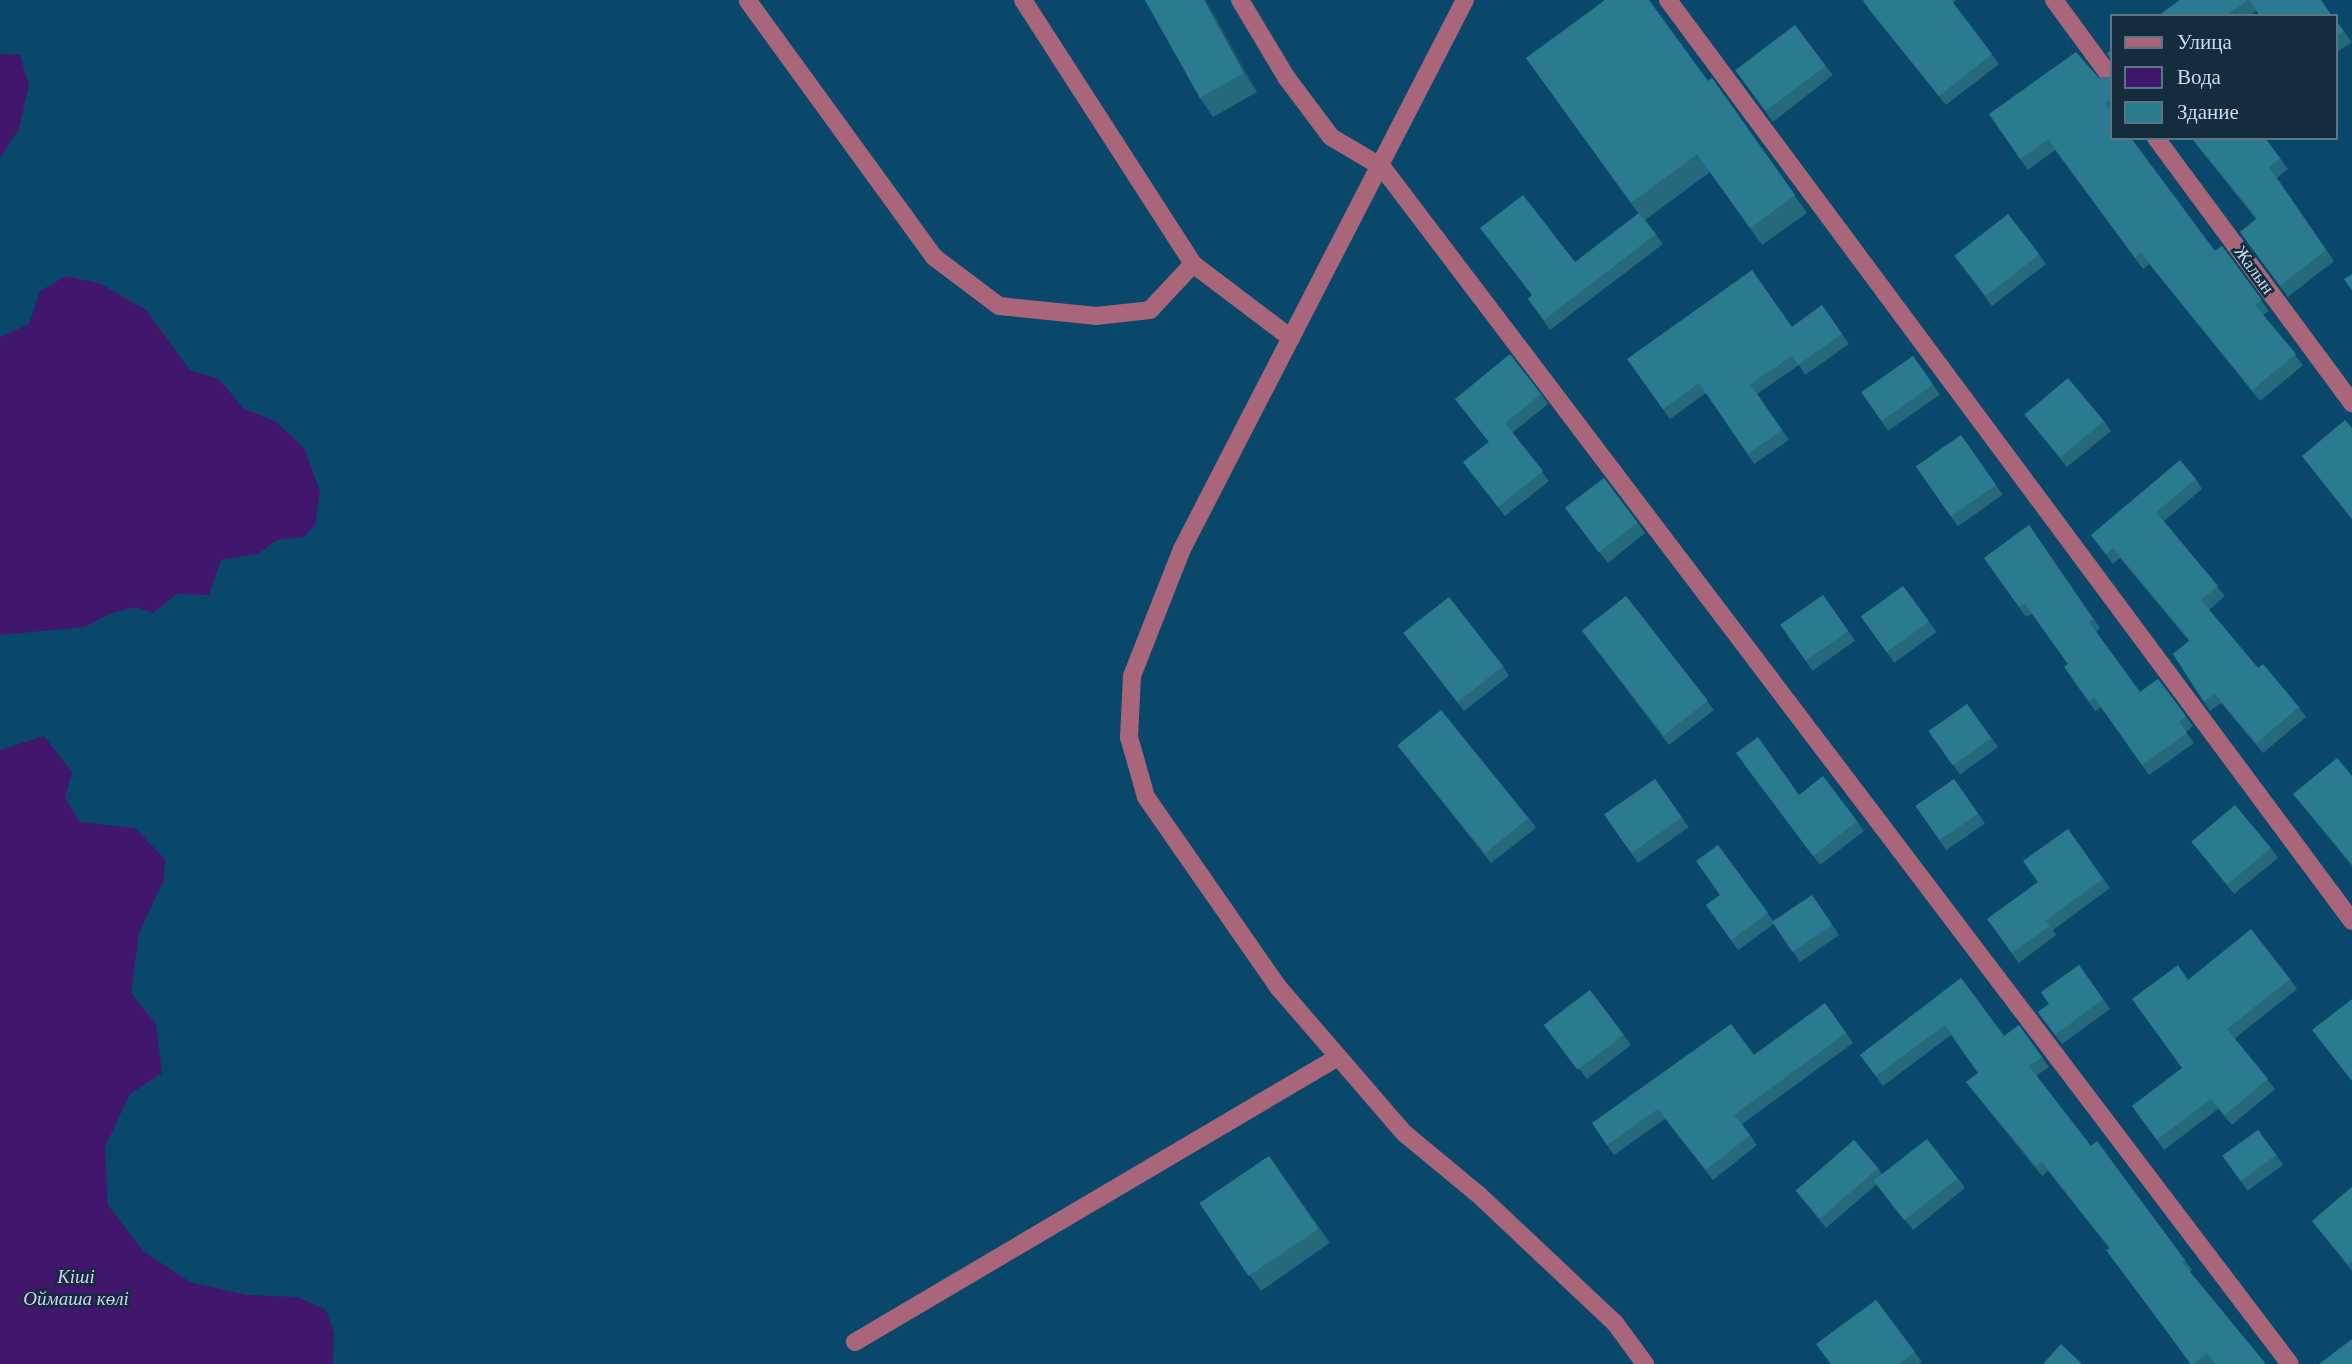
<!DOCTYPE html>
<meta charset="utf-8">
<style>
body{margin:0}
#map{position:relative;width:2352px;height:1364px;overflow:hidden;background:#09486b;font-family:Georgia,serif}
div>[style]{position:absolute}
.water>*{inset:0;background:#41176e}
.minor>*{height:18px;margin:-9px;padding:0 9px;transform-origin:9px;border-radius:9px;background:#a9657a}
.wall>*{inset:0;background:#24697c;transform-origin:0 0}
.shaded-wall>*{inset:0;background:#1d5565}
.building>*{inset:0;background:#2a7a90;transform-origin:0 0}
span{translate:-50% -50%;white-space:nowrap;text-align:center;line-height:1.15;-webkit-text-stroke:5px #152c3c;paint-order:stroke}
.street-label{font-size:18px;color:#c3dff4}
.water-label{font-size:19px;color:#dacafa;font-style:italic}
.legend{position:absolute;left:2110px;top:14px;width:228px;height:126px;box-sizing:border-box;background:#152c3c;border:2px solid #5b7486;margin:0;padding:9px 12px;list-style:none;font-size:21px;color:#c3dff4}
.legend li{display:flex;align-items:center;gap:14px;height:35px}
.legend b{width:35px;border:2px solid #5b7486}
</style>
<div id="map">
<div class="water">
<div style="clip-path:polygon(0 54px,20px 55px,29px 85px,19px 129px,0 158px)"></div>
<div style="clip-path:polygon(66px 276px,101px 284px,146px 310px,190px 370px,219px 379px,244px 409px,275px 421px,304px 448px,320px 491px,315px 525px,304px 537px,277px 540px,258px 554px,221px 560px,209px 595px,177px 594px,153px 613px,136px 607px,109px 614px,85px 627px,0 635px,0 337px,29px 324px,40px 291px)"></div>
<div style="clip-path:polygon(44px 736px,72px 772px,65px 798px,80px 822px,135px 828px,165px 859px,164px 880px,139px 933px,131px 993px,156px 1024px,162px 1073px,130px 1094px,105px 1147px,108px 1205px,143px 1251px,190px 1282px,246px 1295px,298px 1297px,326px 1310px,334px 1333px,333px 1364px,0 1364px,0 750px)"></div>
</div>
<div class="minor">
<div style="left:1023px;top:0;width:314px;rotate:57.2deg"></div>
<div style="left:1193px;top:264px;width:123px;rotate:37.1deg"></div>
<div style="left:1240px;top:0;width:90px;rotate:59.1deg"></div>
<div style="left:1286px;top:77px;width:75px;rotate:53.1deg"></div>
<div style="left:1331px;top:137px;width:59px;rotate:30.5deg"></div>
<div style="left:1382px;top:167px;width:1502px;rotate:52.82deg"></div>
<div style="left:1465px;top:0;width:618px;rotate:117.27deg"></div>
<div style="left:1182px;top:549px;width:136px;rotate:111.5deg"></div>
<div style="left:1132px;top:676px;width:61px;rotate:92.8deg"></div>
<div style="left:1129px;top:737px;width:62px;rotate:74.2deg"></div>
<div style="left:1146px;top:797px;width:231px;rotate:55.2deg"></div>
<div style="left:1278px;top:987px;width:193px;rotate:49.2deg"></div>
<div style="left:1404px;top:1133px;width:97px;rotate:39.6deg"></div>
<div style="left:1479px;top:1195px;width:187px;rotate:43.3deg"></div>
<div style="left:1615px;top:1323px;width:51px;rotate:53.8deg"></div>
<div style="left:1668px;top:0;width:1147px;rotate:53.4deg"></div>
<div style="left:2054px;top:0;width:98px;rotate:53.7deg"></div>
<div style="left:748px;top:1px;width:316px;rotate:54deg"></div>
<div style="left:934px;top:257px;width:81px;rotate:37deg"></div>
<div style="left:999px;top:306px;width:98px;rotate:5.9deg"></div>
<div style="left:1096px;top:316px;width:54px;rotate:-6.3deg"></div>
<div style="left:1150px;top:310px;width:63px;rotate:-46.9deg"></div>
<div style="left:2156px;top:138px;width:330px;rotate:53.5deg"></div>
<div style="left:855px;top:1342px;width:561px;rotate:-30.54deg"></div>
</div>
<div class="wall">
<div style="clip-path:polygon(1145px 0,1206px 0,1257px 92px,1213px 117px,1200px 98px)"></div>
<div style="clip-path:polygon(1865px 0,1956px 0,1953px 3px,1999px 64px,1946px 105px,1870px 11px,1863px 1px)"></div>
<div style="clip-path:polygon(2180px 0,2321px 0,2256px 11px,2249px 16px,2158px 16px)"></div>
<div style="clip-path:polygon(2336px 21px,2352px 42px,2336px 53px)"></div>
<div style="clip-path:polygon(1526px 58px,1708px 81px,1712px 78px,1807px 213px,1762px 245px,1710px 172px,1645px 220px,1663px 244px,1550px 330px,1528px 299px,1639px 214px)"></div>
<div style="clip-path:polygon(1826px 66px,1833px 75px,1773px 122px,1736px 71px)"></div>
<div style="clip-path:polygon(2112px 75px,2112px 138px,2215px 251px,2222px 246px,2269px 311px,2263px 315px,2303px 365px,2260px 401px,2149px 264px,2143px 269px,2055px 150px,2028px 170px,1989px 114px,2099px 78px,2112px 77px)"></div>
<div style="clip-path:polygon(2191px 138px,2265px 138px,2288px 169px,2277px 178px,2334px 261px,2288px 297px,2240px 232px,2256px 219px)"></div>
<div style="clip-path:polygon(2039px 254px,2046px 264px,1992px 306px,1954px 255px)"></div>
<div style="clip-path:polygon(1822px 305px,1849px 344px,1805px 375px,1799px 365px,1757px 394px,1789px 440px,1754px 464px,1706px 393px,1670px 419px,1627px 359px,1792px 327px)"></div>
<div style="left:1913px;top:356px;width:47px;height:63px;rotate:55deg"></div>
<div style="clip-path:polygon(1541px 394px,1548px 404px,1512px 433px,1549px 481px,1505px 516px,1463px 462px,1489px 442px,1455px 399px)"></div>
<div style="clip-path:polygon(2024px 414px,2104px 421px,2111px 431px,2067px 467px)"></div>
<div style="clip-path:polygon(2352px 428px,2352px 520px,2302px 456px)"></div>
<div style="left:1961px;top:435px;width:73px;height:55px;rotate:55deg"></div>
<div style="clip-path:polygon(2196px 479px,2202px 489px,2164px 521px,2225px 596px,2209px 610px,2258px 668px,2299px 707px,2306px 717px,2263px 753px,2221px 703px,2210px 711px,2173px 654px,2189px 641px,2120px 558px,2113px 564px,2091px 535px)"></div>
<div style="clip-path:polygon(1566px 509px,1638px 523px,1645px 533px,1608px 563px)"></div>
<div style="clip-path:polygon(2029px 525px,2100px 628px,2096px 632px,2140px 692px,2158px 679px,2193px 726px,2186px 732px,2194px 743px,2149px 775px,2101px 707px,2095px 711px,2071px 677px,2068px 664px,2032px 614px,2026px 617px,1984px 558px)"></div>
<div style="left:1903px;top:586px;width:57px;height:52px;rotate:54deg"></div>
<div style="left:1823px;top:595px;width:56px;height:52px;rotate:55deg"></div>
<div style="clip-path:polygon(1582px 631px,1707px 701px,1714px 710px,1669px 745px)"></div>
<div style="clip-path:polygon(1403px 632px,1503px 666px,1509px 676px,1464px 711px)"></div>
<div style="left:1967px;top:704px;width:53px;height:47px;rotate:54deg"></div>
<div style="clip-path:polygon(1397px 745px,1529px 818px,1536px 828px,1491px 863px)"></div>
<div style="clip-path:polygon(1743px 763px,1799px 795px,1857px 821px,1864px 831px,1820px 865px)"></div>
<div style="clip-path:polygon(2352px 776px,2352px 866px,2293px 794px)"></div>
<div style="left:1655px;top:779px;width:59px;height:62px;rotate:55deg"></div>
<div style="left:1954px;top:779px;width:54px;height:47px;rotate:55deg"></div>
<div style="clip-path:polygon(2068px 829px,2110px 888px,2053px 930px,2056px 935px,2019px 963px,1987px 919px,2038px 882px)"></div>
<div style="clip-path:polygon(2191px 841px,2271px 848px,2278px 858px,2234px 894px)"></div>
<div style="clip-path:polygon(1718px 845px,1773px 921px,1812px 895px,1839px 935px,1800px 962px,1774px 924px,1738px 950px,1706px 905px,1720px 895px)"></div>
<div style="clip-path:polygon(2079px 965px,2110px 1009px,2062px 1044px,2038px 1012px,2049px 1004px)"></div>
<div style="clip-path:polygon(1961px 978px,2004px 1036px,2019px 1025px,2049px 1067px,2036px 1076px,2091px 1146px,2185px 1260px,2192px 1270px,2190px 1272px,2214px 1363px,2213px 1364px,2190px 1364px,2109px 1248px,2048px 1171px,2042px 1176px,1973px 1091px,1966px 1082px,1978px 1073px,1951px 1035px,1883px 1086px,1860px 1055px)"></div>
<div style="clip-path:polygon(2290px 979px,2297px 989px,2234px 1039px,2275px 1089px,2232px 1125px,2218px 1109px,2164px 1150px,2132px 1106px,2182px 1069px,2188px 980px)"></div>
<div style="clip-path:polygon(1825px 1003px,1853px 1043px,1742px 1124px,1757px 1145px,1713px 1180px,1665px 1119px,1614px 1155px,1592px 1123px,1754px 1055px)"></div>
<div style="clip-path:polygon(1545px 1026px,1624px 1035px,1631px 1045px,1587px 1079px)"></div>
<div style="left:2258px;top:1130px;width:43px;height:44px;rotate:54deg"></div>
<div style="left:1269px;top:1156px;width:106px;height:84px;rotate:55deg"></div>
<div style="clip-path:polygon(1878px 1168px,1882px 1174px,1958px 1178px,1965px 1188px,1913px 1230px,1877px 1184px,1826px 1228px,1795px 1190px)"></div>
<div style="clip-path:polygon(2352px 1187px,2352px 1271px,2312px 1221px)"></div>
<div style="clip-path:polygon(1876px 1300px,1922px 1362px,1919px 1364px,1830px 1364px)"></div>
</div>
<div class="shaded-wall">
<div style="clip-path:polygon(1204px 0,1206px 0,1257px 92px,1244px 73px)"></div>
</div>
<div class="building">
<div style="clip-path:polygon(1145px 0,1204px 0,1244px 73px,1200px 98px)"></div>
<div style="clip-path:polygon(1605px 0,1649px 0,1708px 81px,1712px 78px,1795px 195px,1750px 228px,1697px 154px,1631px 203px,1526px 58px)"></div>
<div style="clip-path:polygon(1865px 0,1951px 0,1992px 54px,1939px 96px,1863px 1px)"></div>
<div style="clip-path:polygon(2180px 0,2248px 0,2226px 16px,2158px 16px)"></div>
<div style="clip-path:polygon(2249px 0,2321px 0,2332px 16px,2260px 16px)"></div>
<div style="clip-path:polygon(2336px 21px,2344px 31px,2336px 37px)"></div>
<div style="left:1795px;top:25px;width:51px;height:75px;rotate:53deg"></div>
<div style="clip-path:polygon(2112px 49px,2112px 61px,2107px 53px)"></div>
<div style="clip-path:polygon(2076px 52px,2099px 78px,2112px 77px,2112px 75px,2112px 98px,2105px 103px,2112px 114px,2112px 138px,2131px 138px,2215px 251px,2222px 246px,2262px 300px,2255px 305px,2296px 354px,2252px 390px,2141px 253px,2135px 258px,2048px 139px,2020px 159px,1989px 114px)"></div>
<div style="clip-path:polygon(2192px 138px,2265px 138px,2280px 158px,2269px 167px,2326px 250px,2280px 286px,2240px 232px,2257px 218px)"></div>
<div style="clip-path:polygon(1523px 195px,1575px 262px,1639px 213px,1656px 234px,1544px 320px,1528px 299px,1532px 295px,1480px 228px)"></div>
<div style="left:2008px;top:214px;width:51px;height:68px;rotate:52deg"></div>
<div style="clip-path:polygon(1752px 270px,1792px 327px,1822px 305px,1842px 334px,1798px 365px,1792px 356px,1750px 384px,1782px 430px,1748px 454px,1699px 383px,1663px 409px,1627px 359px)"></div>
<div style="clip-path:polygon(2352px 274px,2352px 290px,2344px 279px)"></div>
<div style="clip-path:polygon(1510px 354px,1541px 394px,1505px 423px,1543px 471px,1498px 507px,1463px 462px,1489px 442px,1455px 399px)"></div>
<div style="left:1913px;top:356px;width:35px;height:63px;rotate:55deg"></div>
<div style="left:2068px;top:378px;width:56px;height:57px;rotate:50deg"></div>
<div style="clip-path:polygon(2345px 420px,2352px 428px,2352px 518px,2302px 456px)"></div>
<div style="left:1961px;top:435px;width:61px;height:55px;rotate:55deg"></div>
<div style="clip-path:polygon(2180px 460px,2196px 479px,2156px 512px,2218px 586px,2201px 600px,2258px 668px,2263px 664px,2299px 707px,2256px 743px,2214px 693px,2204px 702px,2173px 654px,2190px 640px,2113px 548px,2106px 554px,2091px 535px)"></div>
<div style="left:1604px;top:478px;width:56px;height:49px;rotate:53deg"></div>
<div style="clip-path:polygon(2029px 525px,2093px 619px,2089px 622px,2140px 692px,2158px 679px,2186px 716px,2179px 722px,2187px 733px,2142px 765px,2094px 697px,2089px 701px,2064px 667px,2068px 664px,2025px 604px,2019px 607px,1984px 558px)"></div>
<div style="left:1903px;top:586px;width:44px;height:52px;rotate:54deg"></div>
<div style="left:1823px;top:595px;width:44px;height:52px;rotate:55deg"></div>
<div style="left:1626px;top:596px;width:133px;height:56px;rotate:52deg"></div>
<div style="left:1449px;top:597px;width:88px;height:58px;rotate:52deg"></div>
<div style="left:1967px;top:704px;width:42px;height:47px;rotate:55deg"></div>
<div style="left:1441px;top:710px;width:139px;height:56px;rotate:51deg"></div>
<div style="clip-path:polygon(1758px 737px,1799px 795px,1823px 776px,1857px 821px,1813px 856px,1736px 753px)"></div>
<div style="clip-path:polygon(2337px 758px,2352px 776px,2352px 864px,2293px 794px)"></div>
<div style="left:1655px;top:779px;width:47px;height:62px;rotate:55deg"></div>
<div style="left:1954px;top:779px;width:42px;height:47px;rotate:55deg"></div>
<div style="left:2235px;top:805px;width:56px;height:57px;rotate:50deg"></div>
<div style="clip-path:polygon(2068px 829px,2103px 879px,2046px 920px,2050px 926px,2012px 953px,1987px 919px,2038px 882px,2023px 861px)"></div>
<div style="clip-path:polygon(1718px 845px,1768px 913px,1731px 940px,1706px 905px,1720px 895px,1696px 861px)"></div>
<div style="left:1812px;top:895px;width:36px;height:48px;rotate:56deg"></div>
<div style="clip-path:polygon(2251px 929px,2290px 979px,2227px 1029px,2268px 1079px,2225px 1115px,2211px 1099px,2157px 1140px,2132px 1106px,2182px 1068px,2132px 999px,2178px 965px,2188px 980px)"></div>
<div style="clip-path:polygon(2079px 965px,2103px 999px,2055px 1035px,2038px 1012px,2049px 1004px,2041px 992px)"></div>
<div style="clip-path:polygon(1961px 978px,2004px 1036px,2019px 1025px,2042px 1057px,2029px 1066px,2091px 1146px,2097px 1141px,2185px 1260px,2182px 1262px,2266px 1364px,2215px 1364px,2207px 1353px,2193px 1364px,2191px 1364px,2106px 1250px,2110px 1248px,2042px 1162px,2036px 1166px,1966px 1082px,1978px 1073px,1945px 1025px,1876px 1076px,1860px 1055px)"></div>
<div style="left:1590px;top:990px;width:56px;height:58px;rotate:53deg"></div>
<div style="clip-path:polygon(2352px 999px,2352px 1081px,2312px 1030px)"></div>
<div style="clip-path:polygon(1825px 1003px,1846px 1033px,1734px 1115px,1750px 1135px,1706px 1170px,1658px 1109px,1607px 1145px,1592px 1123px,1731px 1024px,1754px 1055px)"></div>
<div style="left:2258px;top:1130px;width:31px;height:44px;rotate:54deg"></div>
<div style="left:1927px;top:1139px;width:50px;height:68px;rotate:52deg"></div>
<div style="left:1854px;top:1140px;width:37px;height:77px;rotate:49deg"></div>
<div style="left:1269px;top:1156px;width:88px;height:84px;rotate:56deg"></div>
<div style="clip-path:polygon(2352px 1187px,2352px 1261px,2348px 1264px,2312px 1221px)"></div>
<div style="clip-path:polygon(1876px 1300px,1915px 1352px,1899px 1364px,1831px 1364px,1816px 1344px)"></div>
<div style="clip-path:polygon(2352px 1339px,2352px 1364px,2319px 1364px)"></div>
<div style="clip-path:polygon(2061px 1344px,2082px 1364px,2043px 1364px)"></div>
</div>
<div class="street-label">
<span style="left:2254px;top:270px;rotate:54deg">Жалын</span>
</div>
<div class="water-label">
<span style="left:76px;top:1288px">Кіші<br>Оймаша көлi</span>
</div>
<ul class="legend">
<li><b style="height:9px;background:#a9657a"></b>Улица</li>
<li><b style="height:19px;background:#41176e"></b>Вода</li>
<li><b style="height:19px;background:#2a7a90"></b>Здание</li>
</ul>
</div>
